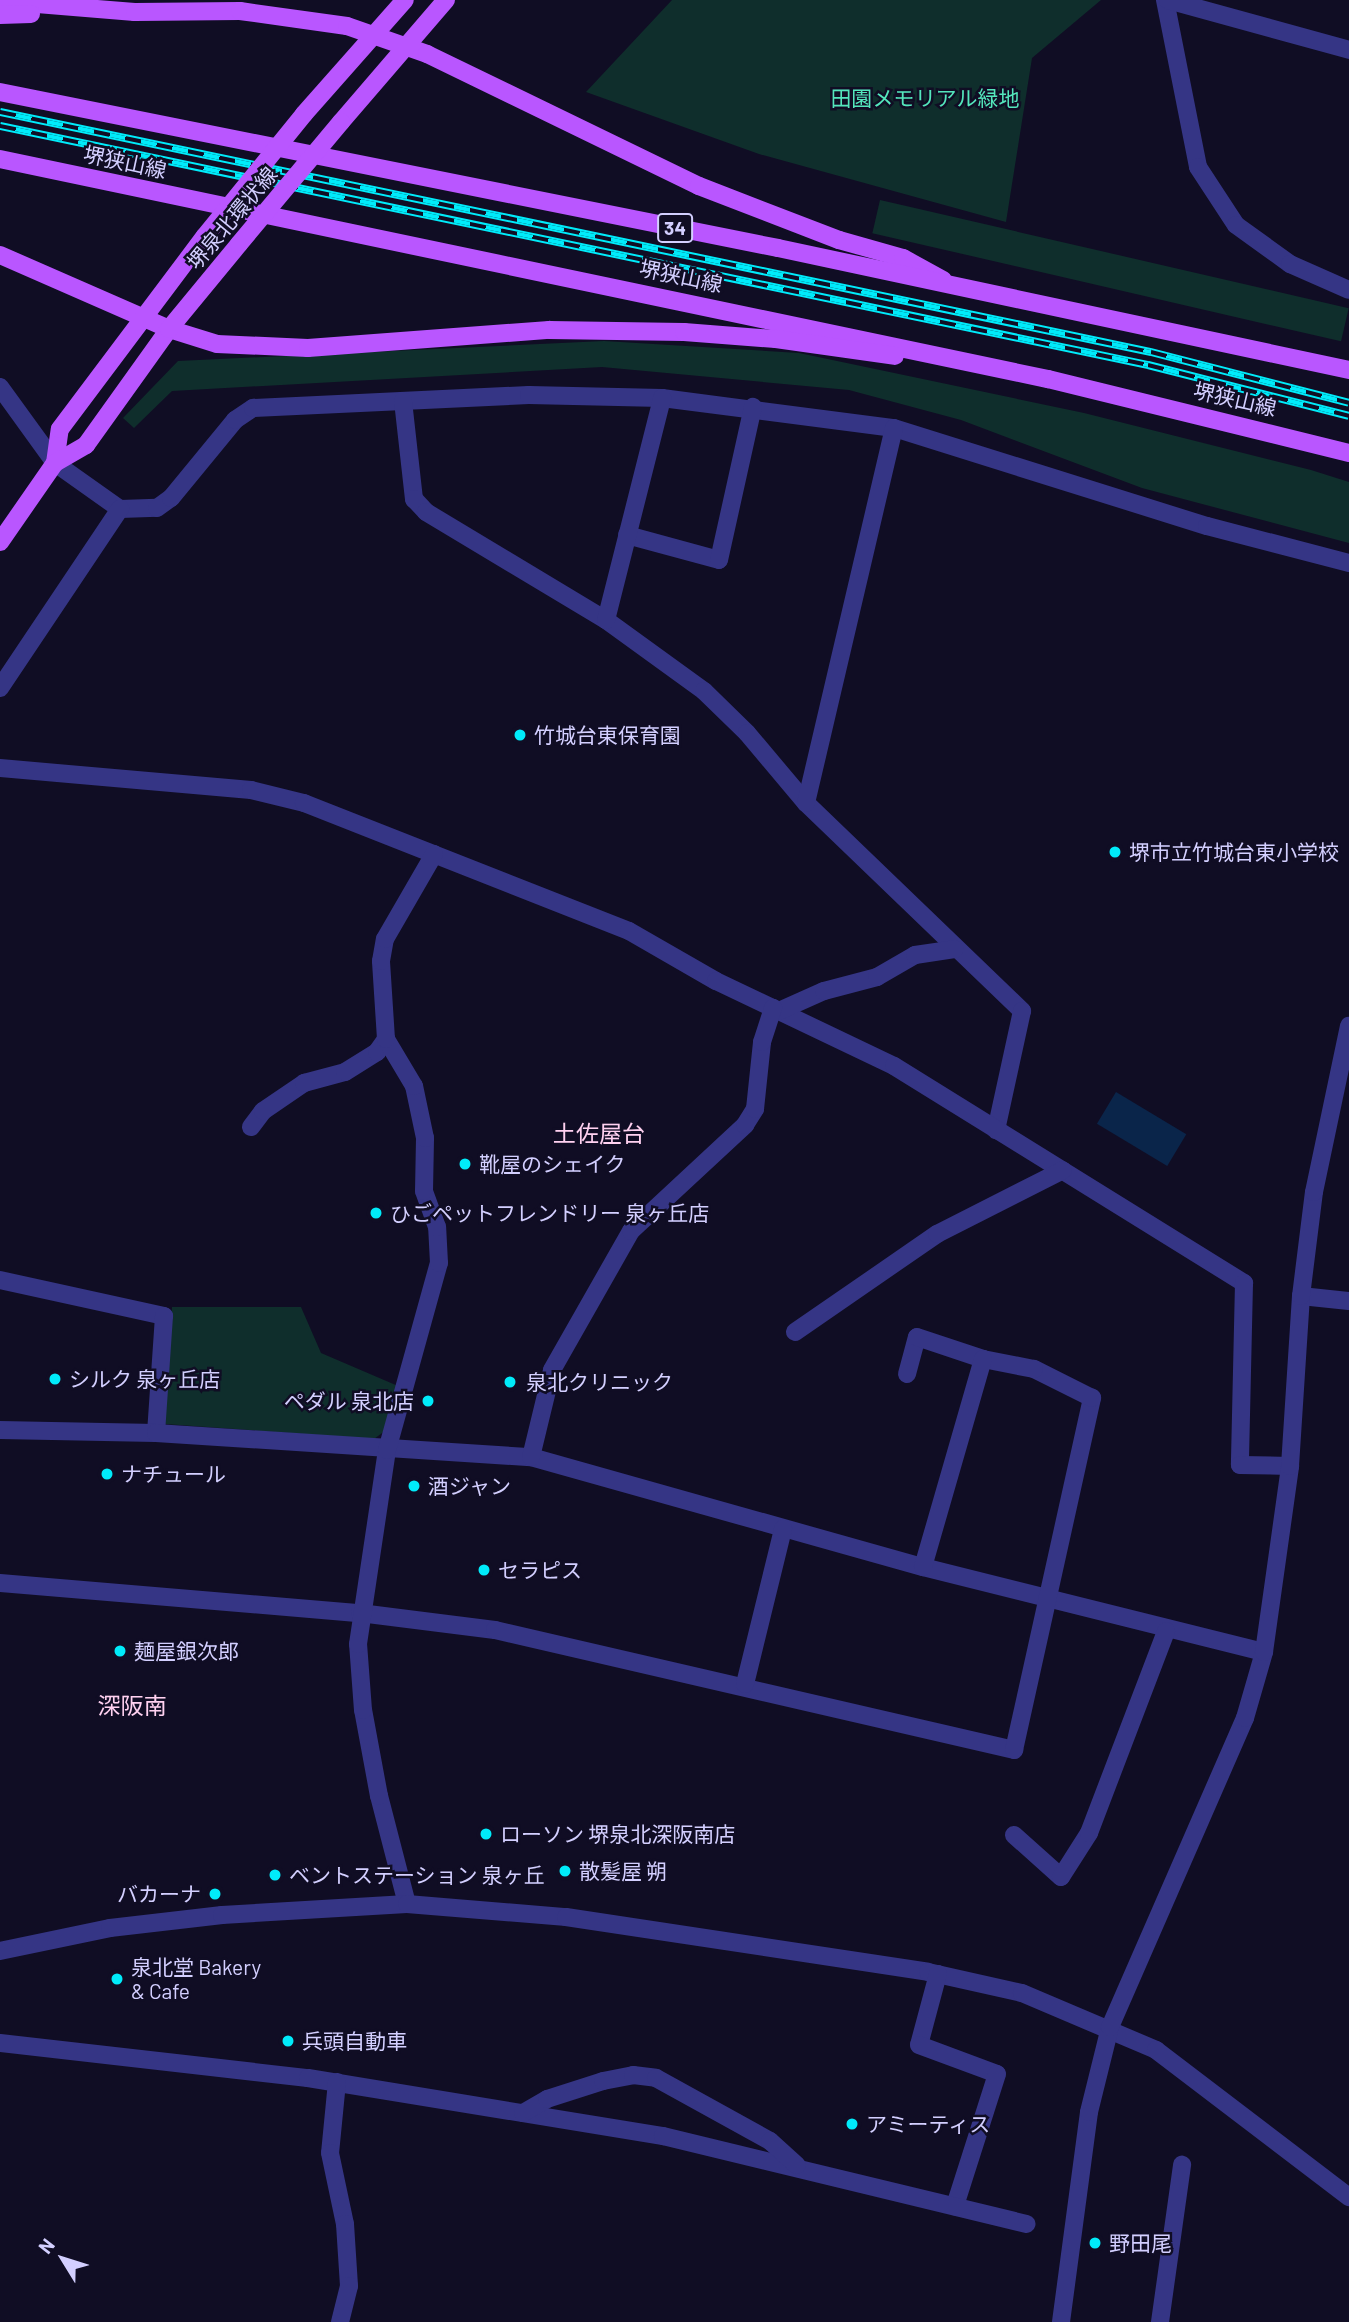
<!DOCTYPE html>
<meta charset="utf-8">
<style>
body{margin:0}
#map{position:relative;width:1349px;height:2322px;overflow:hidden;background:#100d24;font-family:Barlow,"Noto Sans JP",sans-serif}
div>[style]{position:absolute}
.green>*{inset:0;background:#0f2e2c;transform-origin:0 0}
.water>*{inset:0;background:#0a254a;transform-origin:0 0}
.minor>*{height:18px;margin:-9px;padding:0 9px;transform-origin:9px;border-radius:9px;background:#353585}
.major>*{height:18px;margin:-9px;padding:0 9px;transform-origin:9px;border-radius:9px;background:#b956ff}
.rail>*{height:8px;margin-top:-4px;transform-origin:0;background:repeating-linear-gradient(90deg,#100d24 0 16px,#00ebfa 0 32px);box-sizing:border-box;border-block:2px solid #00ebfa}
.major-bridge>*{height:18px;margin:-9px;padding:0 9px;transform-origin:9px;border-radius:9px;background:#b956ff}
.dots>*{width:19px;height:19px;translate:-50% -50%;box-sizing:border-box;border:4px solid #100d24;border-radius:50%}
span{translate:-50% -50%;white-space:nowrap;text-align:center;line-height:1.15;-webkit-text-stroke:5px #100d24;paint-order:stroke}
.shield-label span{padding:2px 5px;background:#100d24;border:2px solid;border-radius:5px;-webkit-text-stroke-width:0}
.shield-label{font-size:19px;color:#d3cfff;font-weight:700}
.park-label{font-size:21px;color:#54e6bc}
.street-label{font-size:21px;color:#d3cfff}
.poi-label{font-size:21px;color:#d3cfff}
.left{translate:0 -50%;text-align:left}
.right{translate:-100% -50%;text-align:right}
.neighbourhood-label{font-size:23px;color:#ffd1f0}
.north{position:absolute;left:28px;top:2224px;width:70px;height:70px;-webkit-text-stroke:5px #100d24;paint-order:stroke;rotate:308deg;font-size:19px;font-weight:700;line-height:28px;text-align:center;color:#d3cfff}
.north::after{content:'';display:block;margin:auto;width:24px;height:32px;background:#d3cfff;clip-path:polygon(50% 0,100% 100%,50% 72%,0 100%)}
</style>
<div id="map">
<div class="green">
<div style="clip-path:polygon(672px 0,1101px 0,1032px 58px,1006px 222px,759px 154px,586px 92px)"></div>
<div style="left:880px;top:200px;width:481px;height:34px;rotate:13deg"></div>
<div style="clip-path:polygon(604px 341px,799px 353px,1084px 413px,1311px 470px,1349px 482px,1349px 543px,1142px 488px,961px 420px,849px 390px,602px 367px,172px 391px,134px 428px,123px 418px,178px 361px)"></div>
<div style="clip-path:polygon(172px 1307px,301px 1307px,321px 1353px,398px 1386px,386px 1430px,374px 1439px,165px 1424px)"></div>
</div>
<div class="water">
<div style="left:1116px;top:1092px;width:82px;height:37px;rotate:31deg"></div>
</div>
<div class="minor">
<div style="left:1165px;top:0;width:170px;rotate:78.8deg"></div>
<div style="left:1198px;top:167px;width:69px;rotate:56.8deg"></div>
<div style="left:1236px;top:225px;width:67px;rotate:35.8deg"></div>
<div style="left:1290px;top:264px;width:64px;rotate:23.8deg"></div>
<div style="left:1168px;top:0;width:188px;rotate:15.4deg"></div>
<div style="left:0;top:387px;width:94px;rotate:54.1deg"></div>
<div style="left:55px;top:463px;width:80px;rotate:35.3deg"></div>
<div style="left:120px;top:509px;width:37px;rotate:-2deg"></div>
<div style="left:157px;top:508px;width:17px;rotate:-36deg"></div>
<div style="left:171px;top:498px;width:101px;rotate:-50.6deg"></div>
<div style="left:235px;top:420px;width:22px;rotate:-34deg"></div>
<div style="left:253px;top:408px;width:276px;rotate:-2.7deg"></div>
<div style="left:529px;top:395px;width:133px;rotate:1.3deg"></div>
<div style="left:662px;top:398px;width:234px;rotate:7.4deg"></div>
<div style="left:894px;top:428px;width:328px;rotate:17.4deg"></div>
<div style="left:1207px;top:526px;width:147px;rotate:14.6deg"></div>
<div style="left:403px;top:401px;width:99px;rotate:83.6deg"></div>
<div style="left:414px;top:499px;width:18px;rotate:47deg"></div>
<div style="left:426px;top:512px;width:210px;rotate:31deg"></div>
<div style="left:606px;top:620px;width:121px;rotate:35.9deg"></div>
<div style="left:704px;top:691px;width:60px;rotate:44.3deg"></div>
<div style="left:747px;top:733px;width:92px;rotate:49.9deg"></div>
<div style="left:806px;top:803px;width:300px;rotate:43.9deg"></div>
<div style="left:1022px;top:1011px;width:122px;rotate:102.3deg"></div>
<div style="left:627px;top:535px;width:95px;rotate:15.2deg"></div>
<div style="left:719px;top:560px;width:157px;rotate:-77.5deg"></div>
<div style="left:606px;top:620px;width:229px;rotate:-75.8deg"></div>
<div style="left:0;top:688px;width:216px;rotate:-56.2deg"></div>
<div style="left:0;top:768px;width:252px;rotate:5deg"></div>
<div style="left:251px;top:790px;width:55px;rotate:13.8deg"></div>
<div style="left:304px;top:803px;width:349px;rotate:21.5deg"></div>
<div style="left:629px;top:931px;width:100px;rotate:29.9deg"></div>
<div style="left:716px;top:981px;width:197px;rotate:25.5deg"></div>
<div style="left:894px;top:1066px;width:412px;rotate:31.8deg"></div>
<div style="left:1244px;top:1283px;width:182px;rotate:91.3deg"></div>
<div style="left:1240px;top:1465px;width:50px;rotate:1.1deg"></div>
<div style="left:806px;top:803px;width:385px;rotate:-76.8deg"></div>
<div style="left:779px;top:1011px;width:49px;rotate:-24deg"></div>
<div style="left:824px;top:991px;width:55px;rotate:-14.8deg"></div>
<div style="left:877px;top:977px;width:44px;rotate:-30.1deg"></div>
<div style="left:915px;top:955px;width:40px;rotate:-8.5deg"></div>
<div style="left:251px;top:1127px;width:20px;rotate:-53deg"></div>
<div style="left:263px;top:1111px;width:50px;rotate:-34.3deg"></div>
<div style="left:304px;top:1083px;width:42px;rotate:-15deg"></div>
<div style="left:345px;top:1072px;width:38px;rotate:-32deg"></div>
<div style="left:377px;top:1052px;width:16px;rotate:-55deg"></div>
<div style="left:0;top:1280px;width:168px;rotate:12.4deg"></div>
<div style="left:164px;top:1316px;width:117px;rotate:93.9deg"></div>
<div style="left:1301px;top:1296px;width:48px;rotate:5.9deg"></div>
<div style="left:795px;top:1332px;width:173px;rotate:-34.6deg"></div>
<div style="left:937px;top:1234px;width:141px;rotate:-26.9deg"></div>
<div style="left:907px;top:1374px;width:38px;rotate:-75deg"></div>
<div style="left:917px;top:1337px;width:70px;rotate:18.4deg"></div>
<div style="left:0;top:1430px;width:156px;rotate:1.1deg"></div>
<div style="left:156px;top:1433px;width:376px;rotate:3.7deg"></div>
<div style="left:531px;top:1457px;width:407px;rotate:15.7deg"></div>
<div style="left:923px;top:1567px;width:351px;rotate:14deg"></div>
<div style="left:531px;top:1457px;width:89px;rotate:-76.4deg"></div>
<div style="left:552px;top:1370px;width:160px;rotate:-60.4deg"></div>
<div style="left:631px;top:1231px;width:156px;rotate:-42.9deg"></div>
<div style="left:745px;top:1125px;width:19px;rotate:-58deg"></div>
<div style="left:755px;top:1109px;width:67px;rotate:-84deg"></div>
<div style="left:762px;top:1042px;width:36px;rotate:-72deg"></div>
<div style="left:0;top:1583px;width:361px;rotate:4.8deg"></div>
<div style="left:360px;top:1613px;width:136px;rotate:7.2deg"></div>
<div style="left:495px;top:1630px;width:533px;rotate:13.02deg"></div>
<div style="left:1014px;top:1750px;width:361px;rotate:-77.5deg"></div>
<div style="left:1092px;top:1398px;width:65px;rotate:-153.4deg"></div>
<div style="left:1034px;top:1369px;width:52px;rotate:-168.9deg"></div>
<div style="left:983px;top:1359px;width:216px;rotate:106.1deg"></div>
<div style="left:745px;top:1684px;width:160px;rotate:-76.2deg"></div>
<div style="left:1014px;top:1835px;width:63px;rotate:41.8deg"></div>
<div style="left:1061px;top:1877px;width:52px;rotate:-57.5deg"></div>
<div style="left:1089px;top:1833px;width:216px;rotate:-69.1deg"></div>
<div style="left:407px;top:1904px;width:112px;rotate:-104.5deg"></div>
<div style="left:379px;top:1796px;width:87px;rotate:-100.5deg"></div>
<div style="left:363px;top:1710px;width:66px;rotate:-94.3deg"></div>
<div style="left:358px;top:1644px;width:196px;rotate:-81.5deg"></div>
<div style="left:387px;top:1450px;width:194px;rotate:-74.5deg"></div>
<div style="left:439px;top:1263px;width:36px;rotate:-93deg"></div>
<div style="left:437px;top:1227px;width:38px;rotate:-110deg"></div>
<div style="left:424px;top:1191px;width:53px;rotate:-88.9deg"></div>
<div style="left:425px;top:1138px;width:53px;rotate:-101.9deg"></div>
<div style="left:414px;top:1086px;width:55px;rotate:-120.8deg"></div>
<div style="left:386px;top:1039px;width:78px;rotate:-93.7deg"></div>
<div style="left:381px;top:961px;width:22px;rotate:-80deg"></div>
<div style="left:385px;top:939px;width:98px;rotate:-60deg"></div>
<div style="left:0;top:1951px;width:112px;rotate:-11.8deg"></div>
<div style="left:110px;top:1928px;width:113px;rotate:-6.6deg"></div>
<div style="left:222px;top:1915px;width:185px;rotate:-3.4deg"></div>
<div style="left:407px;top:1904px;width:160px;rotate:4.7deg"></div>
<div style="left:566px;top:1917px;width:366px;rotate:8.6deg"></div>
<div style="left:928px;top:1972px;width:96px;rotate:12.6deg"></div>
<div style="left:1022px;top:1993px;width:146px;rotate:23deg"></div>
<div style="left:1156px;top:2050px;width:243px;rotate:37.3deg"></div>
<div style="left:938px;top:1974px;width:73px;rotate:105deg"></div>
<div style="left:919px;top:2045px;width:83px;rotate:20.4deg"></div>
<div style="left:997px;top:2074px;width:139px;rotate:107.7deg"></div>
<div style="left:0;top:2043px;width:310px;rotate:6.5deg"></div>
<div style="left:308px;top:2078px;width:360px;rotate:9.3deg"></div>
<div style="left:663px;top:2136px;width:374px;rotate:13.6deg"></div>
<div style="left:337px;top:2082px;width:71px;rotate:95.6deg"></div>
<div style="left:330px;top:2153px;width:73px;rotate:78.1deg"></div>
<div style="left:345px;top:2224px;width:62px;rotate:86.3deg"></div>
<div style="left:349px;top:2286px;width:37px;rotate:104deg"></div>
<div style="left:523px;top:2113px;width:28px;rotate:-30deg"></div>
<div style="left:547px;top:2099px;width:59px;rotate:-17.8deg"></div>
<div style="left:603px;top:2081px;width:31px;rotate:-11deg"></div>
<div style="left:633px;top:2075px;width:23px;rotate:7deg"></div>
<div style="left:656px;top:2078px;width:130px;rotate:28.9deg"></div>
<div style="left:770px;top:2141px;width:36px;rotate:42deg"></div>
<div style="left:1061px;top:2322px;width:212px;rotate:-82.4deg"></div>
<div style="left:1089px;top:2112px;width:88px;rotate:-76.1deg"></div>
<div style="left:1110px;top:2027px;width:337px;rotate:-66.4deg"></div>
<div style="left:1245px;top:1718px;width:69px;rotate:-73.9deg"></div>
<div style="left:1264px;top:1652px;width:188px;rotate:-82deg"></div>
<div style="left:1290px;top:1466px;width:170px;rotate:-86.3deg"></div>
<div style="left:1301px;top:1296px;width:105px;rotate:-82.9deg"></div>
<div style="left:1314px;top:1192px;width:170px;rotate:-78.1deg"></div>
<div style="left:1160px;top:2322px;width:159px;rotate:-82deg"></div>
</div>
<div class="major">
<div style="left:0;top:1px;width:135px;rotate:4.7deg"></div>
<div style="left:135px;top:12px;width:105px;rotate:-0.5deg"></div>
<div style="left:240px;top:11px;width:108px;rotate:8deg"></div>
<div style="left:347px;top:26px;width:85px;rotate:19.3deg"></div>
<div style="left:427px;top:54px;width:302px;rotate:25.9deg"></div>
<div style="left:699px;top:186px;width:150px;rotate:21.1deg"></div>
<div style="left:839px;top:240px;width:66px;rotate:15.7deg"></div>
<div style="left:903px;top:258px;width:46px;rotate:28.8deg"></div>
<div style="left:0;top:15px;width:31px;rotate:-2deg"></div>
<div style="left:0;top:92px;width:793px;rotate:11.34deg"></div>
<div style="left:778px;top:248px;width:584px;rotate:12.06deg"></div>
<div style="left:304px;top:114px;width:152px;rotate:-48.5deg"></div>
<div style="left:341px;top:122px;width:161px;rotate:-49.3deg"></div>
<div style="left:0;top:159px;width:1071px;rotate:11.86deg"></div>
<div style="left:1048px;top:379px;width:310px;rotate:13.8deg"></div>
<div style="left:0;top:255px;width:184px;rotate:23.6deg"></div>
<div style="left:169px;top:329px;width:50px;rotate:17.4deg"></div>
<div style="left:217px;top:344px;width:91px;rotate:2.5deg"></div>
<div style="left:308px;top:348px;width:242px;rotate:-4.3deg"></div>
<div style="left:549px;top:330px;width:135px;rotate:0.8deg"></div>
<div style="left:684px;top:332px;width:92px;rotate:4.4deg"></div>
<div style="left:776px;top:339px;width:120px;rotate:8.1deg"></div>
<div style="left:55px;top:463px;width:34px;rotate:-82deg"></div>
<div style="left:60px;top:429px;width:241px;rotate:-53.1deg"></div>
<div style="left:0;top:542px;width:96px;rotate:-55.2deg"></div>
<div style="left:55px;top:463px;width:36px;rotate:-30deg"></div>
<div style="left:86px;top:445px;width:143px;rotate:-54.4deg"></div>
<div style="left:169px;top:329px;width:110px;rotate:-50.5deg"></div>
</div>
<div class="rail">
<div style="left:0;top:112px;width:1176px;rotate:11.78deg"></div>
<div style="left:1151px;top:352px;width:204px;rotate:14.4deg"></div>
<div style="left:0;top:126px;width:1173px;rotate:11.76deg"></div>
<div style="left:1148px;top:365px;width:207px;rotate:14.2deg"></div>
</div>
<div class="major-bridge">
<div style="left:205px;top:236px;width:157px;rotate:-50.9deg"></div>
<div style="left:239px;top:244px;width:159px;rotate:-50.1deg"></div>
</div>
<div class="dots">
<div style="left:520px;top:735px;background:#00ebfa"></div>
<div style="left:1115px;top:852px;background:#00ebfa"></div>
<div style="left:465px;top:1164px;background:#00ebfa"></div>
<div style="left:376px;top:1213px;background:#00ebfa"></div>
<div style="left:55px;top:1379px;background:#00ebfa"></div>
<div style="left:510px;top:1382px;background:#00ebfa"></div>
<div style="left:428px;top:1401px;background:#00ebfa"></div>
<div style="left:107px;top:1474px;background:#00ebfa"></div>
<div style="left:414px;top:1486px;background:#00ebfa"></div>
<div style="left:484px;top:1570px;background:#00ebfa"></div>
<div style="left:120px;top:1651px;background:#00ebfa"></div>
<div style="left:486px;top:1834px;background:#00ebfa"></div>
<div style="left:565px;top:1871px;background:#00ebfa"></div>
<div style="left:275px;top:1875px;background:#00ebfa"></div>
<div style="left:215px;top:1894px;background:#00ebfa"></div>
<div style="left:117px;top:1979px;background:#00ebfa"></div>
<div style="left:288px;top:2041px;background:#00ebfa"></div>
<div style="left:852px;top:2124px;background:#00ebfa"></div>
<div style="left:1095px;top:2243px;background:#00ebfa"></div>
</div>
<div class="shield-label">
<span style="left:675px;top:228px">34</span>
</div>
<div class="park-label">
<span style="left:925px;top:98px">田園メモリアル緑地</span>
</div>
<div class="street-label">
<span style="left:125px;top:162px;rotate:12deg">堺狭山線</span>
<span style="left:232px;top:218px;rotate:-50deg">堺泉北環状線</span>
<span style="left:681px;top:276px;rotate:12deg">堺狭山線</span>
<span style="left:1235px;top:399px;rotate:13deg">堺狭山線</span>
</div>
<div class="poi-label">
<span class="left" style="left:534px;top:735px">竹城台東保育園</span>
<span class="left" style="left:1129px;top:852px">堺市立竹城台東小学校</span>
<span class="left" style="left:479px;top:1164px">靴屋のシェイク</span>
<span class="left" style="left:390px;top:1213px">ひごペットフレンドリー 泉ヶ丘店</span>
<span class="left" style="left:69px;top:1379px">シルク 泉ヶ丘店</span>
<span class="left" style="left:526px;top:1382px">泉北クリニック</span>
<span class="right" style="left:414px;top:1401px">ペダル 泉北店</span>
<span class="left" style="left:121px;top:1474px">ナチュール</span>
<span class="left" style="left:428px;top:1486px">酒ジャン</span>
<span class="left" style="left:498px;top:1570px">セラピス</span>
<span class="left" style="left:134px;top:1651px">麺屋銀次郎</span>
<span class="left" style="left:500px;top:1834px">ローソン 堺泉北深阪南店</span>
<span class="left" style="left:579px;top:1871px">散髪屋 朔</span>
<span class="left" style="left:289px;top:1875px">ベントステーション 泉ヶ丘</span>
<span class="right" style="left:201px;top:1894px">バカーナ</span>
<span class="left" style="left:131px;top:1979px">泉北堂 Bakery<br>&amp; Cafe</span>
<span class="left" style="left:302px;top:2041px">兵頭自動車</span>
<span class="left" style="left:866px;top:2124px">アミーティス</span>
<span class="left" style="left:1109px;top:2243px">野田尾</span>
</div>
<div class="neighbourhood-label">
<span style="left:599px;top:1133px">土佐屋台</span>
<span style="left:132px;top:1705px">深阪南</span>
</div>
<div class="north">N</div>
</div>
